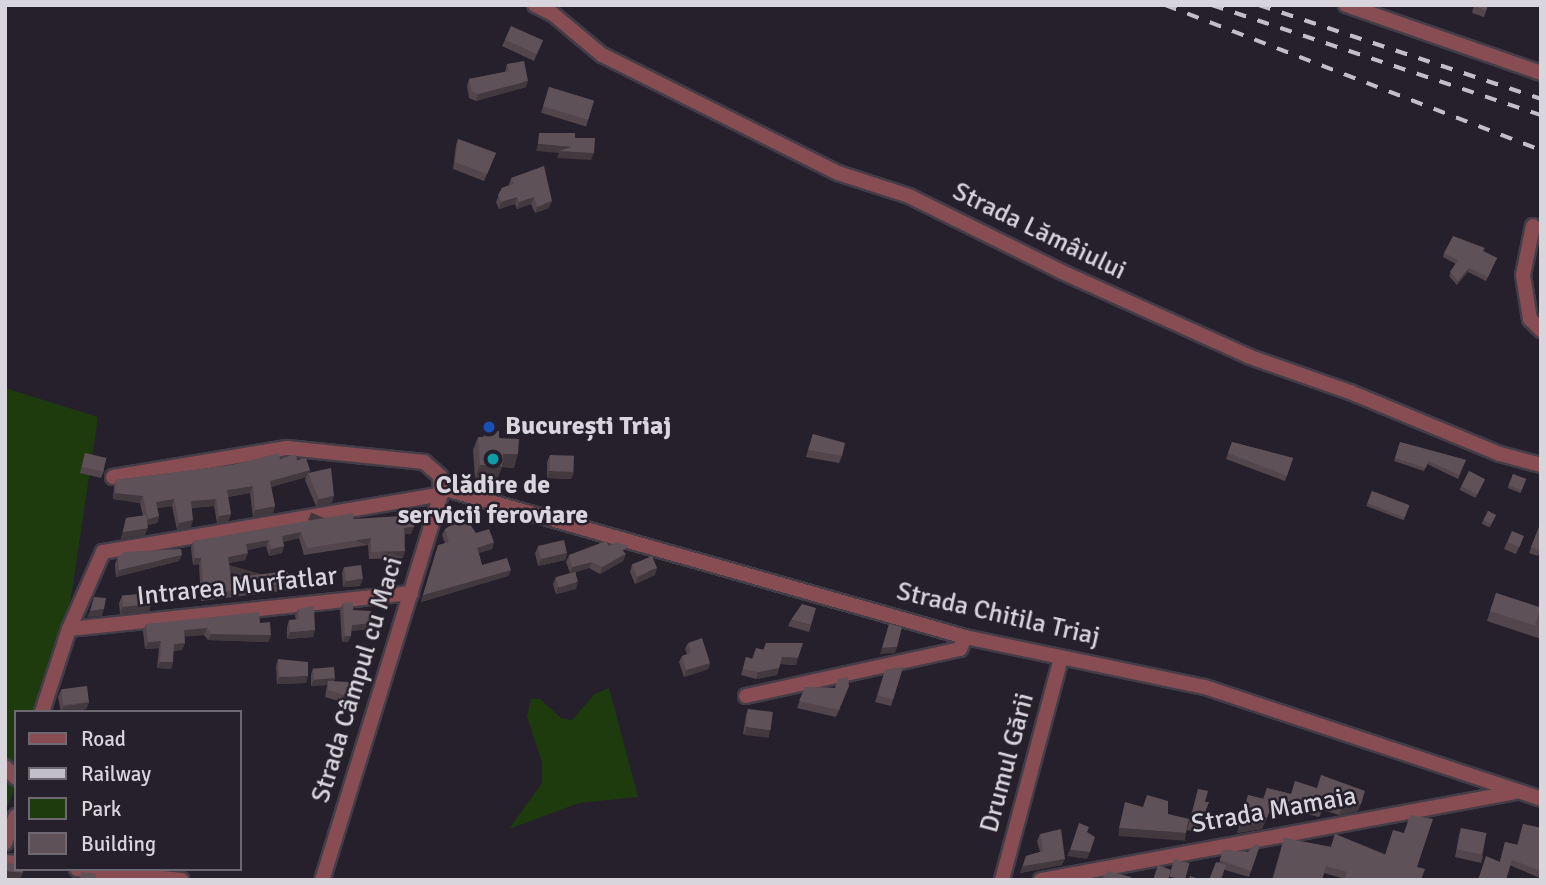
<!DOCTYPE html>
<meta charset="utf-8">
<style>
body{margin:0}
#map{position:relative;width:1546px;height:885px;overflow:hidden;background:#26202c;font-family:Signika,sans-serif}
div>[style]{position:absolute}
.green>*{inset:0;background:#1d3b0c}
.roads{filter:drop-shadow(2px 0 #433d48) drop-shadow(-2px 0 #433d48) drop-shadow(0 2px #433d48) drop-shadow(0 -2px #433d48)}
.minor>*{height:14px;margin:-7px;padding:0 7px;transform-origin:7px;border-radius:7px;background:#884d53}
.rail>*{height:3.5px;margin-top:-1.75px;transform-origin:0;background:repeating-linear-gradient(90deg,#c3bfc8 0 12px,transparent 0 24px)}
.wall>*{inset:0;background:#52464c;transform-origin:0 0}
.shaded-wall>*{inset:0;background:#42393e;transform-origin:0 0}
.building>*{inset:0;background:#5f5158;transform-origin:0 0}
.dots>*{width:19px;height:19px;translate:-50% -50%;box-sizing:border-box;border:4px solid #26202c;border-radius:50%}
span{translate:-50% -50%;white-space:nowrap;text-align:center;line-height:1.15;-webkit-text-stroke:5px #26202c;paint-order:stroke}
.street-label{font-size:26px;color:#d9d5dd}
.poi-label{font-size:26px;color:#d9d5dd;font-weight:700}
.left{translate:0 -50%;text-align:left}
.frame{position:absolute;inset:0;border:7px solid #d9d5dd;pointer-events:none}
.legend{position:absolute;left:14px;top:710px;width:228px;height:161px;box-sizing:border-box;background:#26202c;border:2px solid #6e6873;margin:0;padding:9px 12px;list-style:none;font-size:21px;color:#d9d5dd}
.legend li{display:flex;align-items:center;gap:14px;height:35px}
.legend b{width:35px;border:2px solid #6e6873}
</style>
<div id="map">
<div class="green">
<div style="clip-path:polygon(5px 388px,98px 417px,70px 604px,38px 712px,16px 712px,16px 785px,5px 813px)"></div>
<div style="clip-path:polygon(609px 688px,638px 797px,579px 803px,509px 829px,542px 783px,542px 762px,527px 716px,531px 699px,540px 699px,561px 718px,572px 720px,595px 694px)"></div>
</div>
<div class="roads">
<div class="minor">
<div style="left:535px;top:5px;width:20px;rotate:27deg"></div>
<div style="left:553px;top:14px;width:64px;rotate:39.9deg"></div>
<div style="left:602px;top:55px;width:264px;rotate:26.6deg"></div>
<div style="left:838px;top:173px;width:75px;rotate:17.9deg"></div>
<div style="left:909px;top:196px;width:171px;rotate:26.4deg"></div>
<div style="left:1062px;top:272px;width:206px;rotate:24.3deg"></div>
<div style="left:1250px;top:357px;width:106px;rotate:19.3deg"></div>
<div style="left:1350px;top:392px;width:162px;rotate:22.5deg"></div>
<div style="left:1500px;top:454px;width:42px;rotate:15deg"></div>
<div style="left:1346px;top:5px;width:207px;rotate:19.2deg"></div>
<div style="left:1533px;top:226px;width:50px;rotate:101.5deg"></div>
<div style="left:1523px;top:275px;width:45px;rotate:81deg"></div>
<div style="left:1530px;top:319px;width:16px;rotate:45deg"></div>
<div style="left:113px;top:477px;width:176px;rotate:-9.5deg"></div>
<div style="left:287px;top:448px;width:138px;rotate:5.8deg"></div>
<div style="left:424px;top:462px;width:21px;rotate:41deg"></div>
<div style="left:440px;top:476px;width:18px;rotate:87deg"></div>
<div style="left:441px;top:494px;width:404px;rotate:107.1deg"></div>
<div style="left:442px;top:488px;width:544px;rotate:15.9deg"></div>
<div style="left:965px;top:637px;width:245px;rotate:11.8deg"></div>
<div style="left:1205px;top:687px;width:354px;rotate:18.4deg"></div>
<div style="left:69px;top:629px;width:344px;rotate:-6deg"></div>
<div style="left:746px;top:696px;width:219px;rotate:-12.4deg"></div>
<div style="left:960px;top:649px;width:13px;rotate:-67deg"></div>
<div style="left:42px;top:712px;width:87px;rotate:-72deg"></div>
<div style="left:69px;top:629px;width:84px;rotate:-66.2deg"></div>
<div style="left:103px;top:552px;width:343px;rotate:-9.7deg"></div>
<div style="left:5px;top:767px;width:16px;rotate:45deg"></div>
<div style="left:5px;top:843px;width:29px;rotate:-68deg"></div>
<div style="left:5px;top:862px;width:11px;rotate:5deg"></div>
<div style="left:77px;top:869px;width:105px;rotate:6deg"></div>
<div style="left:1002px;top:880px;width:229px;rotate:-75.1deg"></div>
<div style="left:1041px;top:880px;width:481px;rotate:-10.5deg"></div>
</div>
</div>
<div class="rail">
<div style="left:1165px;top:5px;width:403px;rotate:21.1deg"></div>
<div style="left:1212px;top:5px;width:347px;rotate:18.5deg"></div>
<div style="left:1259px;top:5px;width:297px;rotate:18.4deg"></div>
</div>
<div class="wall">
<div style="clip-path:polygon(1474px 5px,1488px 5px,1484px 17px,1472px 13px)"></div>
<div style="clip-path:polygon(505px 40px,543px 40px,534px 61px,502px 46px)"></div>
<div style="clip-path:polygon(507px 64px,526px 87px,476px 101px,469px 98px,467px 86px,469px 79px,505px 72px)"></div>
<div style="left:549px;top:87px;width:47px;height:27px;rotate:17deg"></div>
<div style="clip-path:polygon(458px 139px,496px 153px,484px 181px,453px 169px,456px 145px)"></div>
<div style="clip-path:polygon(511px 178px,549px 208px,535px 213px,531px 204px,517px 209px,515px 204px,499px 209px,496px 202px,502px 188px,509px 185px)"></div>
<div style="clip-path:polygon(1483px 251px,1497px 258px,1486px 281px,1468px 272px,1457px 285px,1449px 276px,1456px 264px,1443px 257px,1444px 253px)"></div>
<div style="clip-path:polygon(485px 431px,499px 438px,514px 468px,502px 467px,497px 479px,475px 478px,473px 450px,478px 437px,483px 437px)"></div>
<div style="clip-path:polygon(813px 434px,842px 456px,839px 463px,806px 457px)"></div>
<div style="clip-path:polygon(1232px 442px,1293px 458px,1285px 481px,1226px 459px)"></div>
<div style="clip-path:polygon(1400px 442px,1466px 460px,1458px 479px,1427px 464px,1424px 471px,1394px 461px)"></div>
<div style="clip-path:polygon(85px 453px,104px 471px,101px 478px,80px 473px)"></div>
<div style="clip-path:polygon(550px 455px,574px 472px,571px 479px,547px 478px,547px 462px)"></div>
<div style="clip-path:polygon(280px 459px,297px 460px,310px 470px,309px 473px,332px 503px,316px 506px,305px 480px,306px 477px,271px 487px,275px 506px,273px 513px,253px 517px,250px 493px,228px 497px,231px 514px,228px 521px,217px 523px,214px 506px,192px 508px,191px 527px,177px 530px,172px 506px,157px 508px,159px 516px,157px 523px,147px 525px,145px 535px,121px 539px,126px 518px,143px 516px,140px 503px,113px 499px,114px 486px,116px 480px)"></div>
<div style="left:1469px;top:471px;width:18px;height:21px;rotate:27deg"></div>
<div style="left:1513px;top:474px;width:14px;height:15px;rotate:21deg"></div>
<div style="left:1372px;top:491px;width:40px;height:16px;rotate:21deg"></div>
<div style="left:1488px;top:511px;width:9px;height:14px;rotate:27deg"></div>
<div style="clip-path:polygon(353px 519px,411px 534px,405px 534px,403px 558px,369px 559px,368px 545px,304px 555px,299px 538px,283px 542px,284px 546px,282px 553px,269px 556px,266px 546px,247px 550px,245px 560px,229px 563px,231px 578px,292px 583px,290px 590px,201px 601px,199px 564px,193px 565px,191px 548px,193px 541px)"></div>
<div style="clip-path:polygon(1539px 527px,1541px 548px,1538px 556px,1529px 553px)"></div>
<div style="clip-path:polygon(445px 529px,476px 533px,494px 542px,492px 549px,479px 553px,482px 565px,511px 570px,508px 576px,421px 602px,436px 552px,445px 543px,442px 535px)"></div>
<div style="clip-path:polygon(1507px 542px,1521px 543px,1516px 554px,1504px 549px)"></div>
<div style="clip-path:polygon(609px 546px,626px 553px,623px 561px,600px 574px,589px 568px,576px 572px,576px 589px,556px 594px,553px 584px,556px 577px,570px 573px,566px 562px,569px 555px)"></div>
<div style="clip-path:polygon(538px 547px,567px 553px,565px 560px,538px 566px,535px 553px)"></div>
<div style="clip-path:polygon(118px 557px,179px 561px,116px 577px,115px 564px)"></div>
<div style="clip-path:polygon(632px 565px,655px 575px,635px 584px,630px 572px)"></div>
<div style="clip-path:polygon(344px 567px,360px 586px,343px 587px,342px 573px)"></div>
<div style="clip-path:polygon(1496px 593px,1541px 608px,1541px 639px,1487px 621px)"></div>
<div style="clip-path:polygon(122px 596px,151px 604px,149px 611px,120px 614px,119px 603px)"></div>
<div style="clip-path:polygon(343px 603px,353px 610px,370px 629px,351px 631px,348px 642px,342px 642px,340px 610px)"></div>
<div style="clip-path:polygon(298px 609px,313px 637px,287px 639px,287px 627px,289px 620px,296px 620px,295px 616px)"></div>
<div style="clip-path:polygon(791px 620px,811px 625px,809px 632px,788px 626px)"></div>
<div style="clip-path:polygon(260px 623px,271px 635px,268px 642px,208px 640px,204px 635px,184px 636px,185px 643px,182px 650px,173px 651px,173px 662px,171px 669px,157px 668px,159px 648px,145px 649px,143px 631px,146px 624px)"></div>
<div style="clip-path:polygon(688px 643px,710px 663px,708px 669px,684px 677px,679px 662px,682px 656px,687px 654px,685px 649px)"></div>
<div style="clip-path:polygon(766px 643px,796px 665px,780px 664px,777px 675px,756px 679px,741px 675px,746px 657px,752px 659px,756px 648px,763px 650px)"></div>
<div style="clip-path:polygon(278px 659px,306px 683px,277px 684px,276px 666px)"></div>
<div style="clip-path:polygon(903px 667px,891px 706px,875px 702px,885px 670px)"></div>
<div style="clip-path:polygon(313px 668px,335px 678px,334px 681px,350px 692px,348px 698px,342px 702px,325px 697px,327px 685px,311px 686px,311px 675px)"></div>
<div style="clip-path:polygon(849px 686px,836px 717px,797px 708px,805px 687px,835px 688px)"></div>
<div style="clip-path:polygon(61px 690px,89px 702px,86px 709px,71px 712px,61px 712px,58px 697px)"></div>
<div style="clip-path:polygon(748px 709px,770px 730px,768px 737px,743px 734px,746px 715px)"></div>
<div style="clip-path:polygon(1267px 788px,1358px 811px,1339px 815px,1323px 810px,1319px 817px,1293px 810px,1291px 815px,1270px 810px,1262px 829px,1237px 833px,1248px 795px,1263px 799px)"></div>
<div style="clip-path:polygon(1198px 789px,1205px 802px,1209px 802px,1197px 832px,1187px 830px)"></div>
<div style="clip-path:polygon(1523px 824px,1541px 828px,1540px 878px,1500px 861px,1505px 842px,1517px 845px)"></div>
<div style="clip-path:polygon(1461px 828px,1483px 856px,1481px 863px,1455px 857px,1459px 835px)"></div>
<div style="clip-path:polygon(1040px 834px,1062px 865px,1020px 873px,1026px 856px,1040px 852px,1037px 841px)"></div>
<div style="clip-path:polygon(1335px 834px,1417px 867px,1421px 880px,1344px 880px,1345px 879px,1324px 873px,1322px 880px,1272px 880px,1284px 838px,1331px 847px)"></div>
<div style="clip-path:polygon(1260px 845px,1249px 877px,1225px 870px,1219px 863px,1223px 850px,1248px 852px)"></div>
</div>
<div class="shaded-wall">
<div style="clip-path:polygon(528px 81px,526px 87px,476px 101px,478px 94px)"></div>
<div style="clip-path:polygon(538px 144px,571px 147px,594px 153px,591px 160px,557px 158px,559px 153px,536px 151px)"></div>
<div style="clip-path:polygon(517px 197px,515px 204px,499px 209px,501px 202px)"></div>
<div style="clip-path:polygon(534px 197px,531px 204px,517px 209px,519px 202px)"></div>
<div style="clip-path:polygon(552px 201px,549px 208px,535px 213px,537px 207px)"></div>
<div style="clip-path:polygon(1469px 268px,1468px 272px,1457px 285px,1458px 281px)"></div>
<div style="clip-path:polygon(503px 454px,518px 454px,514px 468px,502px 467px,497px 479px,475px 478px,480px 465px)"></div>
<div style="clip-path:polygon(310px 470px,306px 477px,267px 488px,270px 481px)"></div>
<div style="clip-path:polygon(549px 471px,574px 472px,571px 479px,547px 478px)"></div>
<div style="clip-path:polygon(253px 486px,250px 493px,225px 497px,227px 490px)"></div>
<div style="clip-path:polygon(115px 493px,143px 496px,140px 503px,113px 499px)"></div>
<div style="clip-path:polygon(334px 496px,332px 503px,316px 506px,319px 499px)"></div>
<div style="clip-path:polygon(174px 499px,172px 506px,153px 509px,156px 502px)"></div>
<div style="clip-path:polygon(216px 499px,214px 506px,189px 508px,191px 501px)"></div>
<div style="clip-path:polygon(275px 506px,273px 513px,253px 517px,255px 510px)"></div>
<div style="clip-path:polygon(231px 514px,228px 521px,217px 523px,219px 516px)"></div>
<div style="clip-path:polygon(159px 516px,157px 523px,145px 526px,148px 519px)"></div>
<div style="clip-path:polygon(193px 520px,191px 527px,177px 530px,179px 523px)"></div>
<div style="clip-path:polygon(414px 527px,411px 534px,402px 534px,404px 528px)"></div>
<div style="clip-path:polygon(148px 528px,145px 535px,121px 539px,123px 532px)"></div>
<div style="clip-path:polygon(301px 532px,299px 538px,280px 543px,282px 536px)"></div>
<div style="left:371px;top:538px;width:8px;height:65px;rotate:113deg"></div>
<div style="clip-path:polygon(269px 540px,266px 546px,243px 551px,246px 544px)"></div>
<div style="clip-path:polygon(494px 542px,492px 549px,475px 554px,477px 548px)"></div>
<div style="clip-path:polygon(284px 546px,282px 553px,269px 556px,271px 549px)"></div>
<div style="left:405px;top:551px;width:7px;height:34px;rotate:106deg"></div>
<div style="clip-path:polygon(248px 553px,245px 560px,226px 563px,228px 557px)"></div>
<div style="clip-path:polygon(567px 553px,565px 560px,538px 566px,541px 559px)"></div>
<div style="clip-path:polygon(625px 554px,623px 561px,600px 574px,602px 567px)"></div>
<div style="clip-path:polygon(182px 555px,179px 561px,116px 577px,119px 570px)"></div>
<div style="clip-path:polygon(195px 558px,201px 558px,199px 564px,193px 565px)"></div>
<div style="clip-path:polygon(592px 562px,589px 568px,570px 574px,572px 567px)"></div>
<div style="clip-path:polygon(657px 568px,655px 575px,635px 584px,638px 577px)"></div>
<div style="clip-path:polygon(511px 570px,508px 576px,421px 602px,423px 595px)"></div>
<div style="clip-path:polygon(363px 579px,360px 586px,343px 587px,346px 581px)"></div>
<div style="clip-path:polygon(578px 582px,576px 589px,556px 594px,558px 587px)"></div>
<div style="left:292px;top:583px;width:7px;height:89px;rotate:106deg"></div>
<div style="clip-path:polygon(151px 604px,149px 611px,120px 614px,123px 607px)"></div>
<div style="clip-path:polygon(104px 609px,102px 616px,87px 617px,90px 611px)"></div>
<div style="clip-path:polygon(372px 623px,370px 629px,349px 631px,352px 625px)"></div>
<div style="clip-path:polygon(207px 628px,204px 635px,181px 637px,184px 630px)"></div>
<div style="clip-path:polygon(315px 630px,313px 637px,287px 639px,290px 632px)"></div>
<div style="clip-path:polygon(211px 634px,271px 635px,268px 642px,208px 640px)"></div>
<div style="clip-path:polygon(345px 636px,351px 636px,348px 642px,342px 642px)"></div>
<div style="clip-path:polygon(161px 641px,159px 648px,145px 649px,148px 642px)"></div>
<div style="clip-path:polygon(185px 643px,182px 650px,171px 651px,174px 644px)"></div>
<div style="clip-path:polygon(897px 647px,895px 653px,880px 654px,882px 648px)"></div>
<div style="clip-path:polygon(782px 657px,798px 658px,796px 665px,780px 664px)"></div>
<div style="clip-path:polygon(160px 662px,173px 662px,171px 669px,157px 668px)"></div>
<div style="clip-path:polygon(710px 663px,708px 669px,684px 677px,686px 670px)"></div>
<div style="clip-path:polygon(779px 668px,777px 675px,756px 679px,758px 672px)"></div>
<div style="clip-path:polygon(308px 676px,306px 683px,277px 684px,279px 677px)"></div>
<div style="clip-path:polygon(335px 678px,332px 685px,328px 681px,327px 685px,311px 686px,314px 679px)"></div>
<div style="clip-path:polygon(350px 692px,348px 698px,342px 702px,344px 695px)"></div>
<div style="clip-path:polygon(89px 702px,86px 709px,71px 712px,61px 712px,63px 707px)"></div>
<div style="left:746px;top:727px;width:24px;height:8px;rotate:7deg"></div>
<div style="clip-path:polygon(1361px 804px,1358px 811px,1339px 815px,1342px 808px)"></div>
<div style="clip-path:polygon(1270px 810px,1262px 829px,1237px 833px,1240px 826px)"></div>
<div style="left:1119px;top:828px;width:67px;height:8px;rotate:4deg"></div>
<div style="clip-path:polygon(1070px 850px,1090px 852px,1087px 859px,1067px 856px)"></div>
<div style="clip-path:polygon(1065px 859px,1062px 865px,1020px 873px,1023px 866px)"></div>
<div style="clip-path:polygon(5px 871px,23px 873px,20px 879px,5px 878px)"></div>
</div>
<div class="building">
<div style="clip-path:polygon(1474px 5px,1488px 5px,1486px 11px)"></div>
<div style="left:511px;top:26px;width:35px;height:15px;rotate:24deg"></div>
<div style="clip-path:polygon(524px 61px,528px 81px,478px 94px,472px 91px,469px 79px,509px 71px,507px 64px)"></div>
<div style="left:549px;top:87px;width:47px;height:20px;rotate:17deg"></div>
<div style="clip-path:polygon(539px 133px,575px 133px,575px 138px,595px 138px,594px 153px,559px 151px,571px 147px,538px 144px)"></div>
<div style="clip-path:polygon(458px 139px,496px 153px,487px 174px,455px 162px)"></div>
<div style="clip-path:polygon(544px 166px,552px 201px,537px 207px,534px 197px,519px 202px,517px 197px,501px 202px,498px 195px,502px 188px,514px 184px,511px 178px)"></div>
<div style="clip-path:polygon(1453px 236px,1485px 248px,1483px 251px,1497px 258px,1488px 277px,1469px 268px,1458px 281px,1450px 272px,1458px 260px,1444px 253px)"></div>
<div style="clip-path:polygon(485px 431px,499px 431px,499px 438px,519px 439px,518px 454px,503px 454px,502px 466px,480px 465px,478px 437px,485px 437px)"></div>
<div style="clip-path:polygon(813px 434px,845px 443px,842px 456px,808px 450px)"></div>
<div style="clip-path:polygon(1232px 442px,1293px 458px,1287px 476px,1228px 453px)"></div>
<div style="clip-path:polygon(1400px 442px,1466px 460px,1459px 475px,1428px 461px,1426px 468px,1395px 458px)"></div>
<div style="left:85px;top:453px;width:22px;height:14px;rotate:13deg"></div>
<div style="clip-path:polygon(279px 453px,280px 459px,296px 454px,297px 460px,306px 458px,310px 470px,270px 481px,275px 506px,255px 510px,253px 486px,227px 490px,231px 514px,219px 516px,216px 499px,191px 501px,193px 520px,179px 523px,174px 499px,156px 502px,159px 516px,148px 519px,143px 496px,115px 493px,116px 480px,232px 465px)"></div>
<div style="left:550px;top:455px;width:24px;height:16px;rotate:2deg"></div>
<div style="clip-path:polygon(331px 468px,334px 496px,319px 499px,308px 473px)"></div>
<div style="left:1469px;top:471px;width:18px;height:17px;rotate:27deg"></div>
<div style="left:1513px;top:474px;width:14px;height:12px;rotate:21deg"></div>
<div style="left:1372px;top:491px;width:40px;height:13px;rotate:21deg"></div>
<div style="left:1488px;top:511px;width:9px;height:10px;rotate:27deg"></div>
<div style="clip-path:polygon(353px 513px,353px 519px,417px 515px,414px 527px,404px 528px,405px 551px,371px 552px,371px 538px,307px 548px,301px 532px,282px 536px,284px 546px,271px 549px,269px 540px,246px 544px,248px 553px,228px 557px,231px 578px,287px 571px,292px 583px,204px 594px,201px 558px,195px 558px,193px 541px)"></div>
<div style="clip-path:polygon(146px 515px,148px 528px,123px 532px,126px 518px)"></div>
<div style="clip-path:polygon(467px 520px,476px 533px,489px 529px,494px 542px,477px 548px,482px 565px,507px 558px,511px 570px,423px 595px,438px 545px,449px 542px,445px 529px,451px 525px)"></div>
<div style="clip-path:polygon(1539px 527px,1541px 528px,1541px 548px,1540px 550px,1531px 547px)"></div>
<div style="left:1512px;top:531px;width:13px;height:12px;rotate:23deg"></div>
<div style="left:564px;top:540px;width:13px;height:27px;rotate:77deg"></div>
<div style="clip-path:polygon(606px 541px,609px 546px,616px 542px,629px 546px,623px 550px,625px 554px,602px 567px,592px 562px,572px 567px,569px 555px)"></div>
<div style="clip-path:polygon(181px 549px,182px 555px,119px 570px,118px 557px,124px 552px)"></div>
<div style="left:652px;top:556px;width:13px;height:22px;rotate:67deg"></div>
<div style="left:361px;top:565px;width:14px;height:17px;rotate:82deg"></div>
<div style="left:575px;top:572px;width:10px;height:20px;rotate:73deg"></div>
<div style="left:150px;top:593px;width:11px;height:28px;rotate:85deg"></div>
<div style="left:1496px;top:593px;width:47px;height:19px;rotate:18deg"></div>
<div style="clip-path:polygon(94px 597px,106px 598px,104px 609px,90px 611px)"></div>
<div style="clip-path:polygon(353px 602px,353px 610px,371px 611px,372px 623px,352px 625px,351px 636px,345px 636px,343px 603px)"></div>
<div style="clip-path:polygon(802px 604px,816px 608px,811px 625px,791px 620px)"></div>
<div style="clip-path:polygon(314px 606px,315px 630px,290px 632px,289px 620px,299px 619px,298px 609px)"></div>
<div style="clip-path:polygon(259px 612px,260px 623px,270px 622px,271px 635px,211px 634px,207px 628px,184px 630px,185px 643px,174px 644px,173px 662px,160px 662px,161px 641px,148px 642px,146px 624px)"></div>
<div style="clip-path:polygon(889px 624px,902px 627px,897px 647px,882px 648px)"></div>
<div style="clip-path:polygon(702px 638px,710px 663px,686px 670px,682px 656px,691px 653px,688px 643px)"></div>
<div style="clip-path:polygon(766px 643px,803px 643px,798px 658px,782px 657px,779px 668px,758px 672px,743px 669px,746px 657px,753px 659px,756px 648px,764px 650px)"></div>
<div style="clip-path:polygon(278px 659px,308px 662px,308px 676px,279px 677px)"></div>
<div style="left:334px;top:667px;width:11px;height:21px;rotate:85deg"></div>
<div style="clip-path:polygon(903px 667px,893px 700px,878px 695px,885px 670px)"></div>
<div style="clip-path:polygon(848px 677px,849px 686px,839px 710px,799px 701px,805px 687px,835px 688px,838px 679px)"></div>
<div style="clip-path:polygon(328px 681px,351px 682px,350px 692px,344px 695px,328px 690px)"></div>
<div style="left:87px;top:686px;width:16px;height:26px;rotate:83deg"></div>
<div style="left:748px;top:709px;width:25px;height:18px;rotate:7deg"></div>
<div style="clip-path:polygon(1321px 775px,1365px 791px,1361px 804px,1342px 808px,1326px 803px,1321px 811px,1295px 803px,1294px 808px,1273px 804px,1265px 822px,1240px 826px,1248px 795px,1264px 799px,1267px 788px,1291px 794px,1295px 781px,1317px 788px)"></div>
<div style="clip-path:polygon(1198px 789px,1208px 791px,1205px 802px,1209px 802px,1199px 826px,1190px 823px)"></div>
<div style="clip-path:polygon(1147px 795px,1168px 801px,1168px 814px,1189px 819px,1186px 833px,1119px 828px,1125px 802px,1143px 807px)"></div>
<div style="clip-path:polygon(1410px 815px,1433px 819px,1417px 867px,1425px 869px,1421px 880px,1345px 880px,1347px 872px,1326px 866px,1322px 880px,1273px 880px,1284px 838px,1331px 847px,1335px 834px,1385px 855px,1393px 830px,1404px 833px)"></div>
<div style="clip-path:polygon(1079px 823px,1089px 827px,1087px 832px,1095px 837px,1090px 852px,1070px 850px)"></div>
<div style="clip-path:polygon(1523px 824px,1541px 828px,1541px 871px,1512px 860px,1506px 880px,1478px 880px,1486px 856px,1500px 862px,1505px 842px,1518px 845px)"></div>
<div style="left:1461px;top:828px;width:26px;height:22px;rotate:11deg"></div>
<div style="clip-path:polygon(1061px 829px,1065px 859px,1023px 866px,1026px 856px,1043px 851px,1040px 834px)"></div>
<div style="clip-path:polygon(1255px 844px,1260px 845px,1251px 871px,1220px 860px,1223px 850px,1248px 852px)"></div>
<div style="left:1174px;top:859px;width:16px;height:18px;rotate:15deg"></div>
<div style="clip-path:polygon(1216px 862px,1226px 865px,1221px 880px,1209px 880px)"></div>
<div style="clip-path:polygon(5px 863px,16px 864px,16px 869px,23px 869px,23px 873px,5px 871px)"></div>
<div style="clip-path:polygon(1158px 865px,1171px 870px,1168px 880px,1153px 880px)"></div>
<div style="clip-path:polygon(1108px 871px,1131px 877px,1130px 880px,1101px 880px)"></div>
<div style="clip-path:polygon(81px 872px,96px 874px,95px 880px,80px 880px)"></div>
<div style="clip-path:polygon(1190px 876px,1202px 880px,1189px 880px)"></div>
</div>
<div class="dots">
<div style="left:489px;top:427px;background:#1a4fb4"></div>
<div style="left:493px;top:459px;background:#0f9aa8"></div>
</div>
<div class="street-label">
<span style="left:1039px;top:232px;rotate:26deg">Strada Lămâiului</span>
<span style="left:237px;top:587px;rotate:-6deg">Intrarea Murfatlar</span>
<span style="left:998px;top:615px;rotate:13deg">Strada Chitila Triaj</span>
<span style="left:358px;top:680px;rotate:-73deg">Strada Câmpul cu Maci</span>
<span style="left:1008px;top:763px;rotate:-75deg">Drumul Gării</span>
<span style="left:1274px;top:811px;rotate:-10deg">Strada Mamaia</span>
</div>
<div class="poi-label">
<span class="left" style="left:505px;top:427px">București Triaj</span>
<span style="left:493px;top:501px">Clădire de<br>servicii feroviare</span>
</div>
<div class="frame"></div>
<ul class="legend">
<li><b style="height:9px;background:#884d53"></b>Road</li>
<li><b style="height:9px;background:#c3bfc8"></b>Railway</li>
<li><b style="height:19px;background:#1d3b0c"></b>Park</li>
<li><b style="height:19px;background:#5f5158"></b>Building</li>
</ul>
</div>
